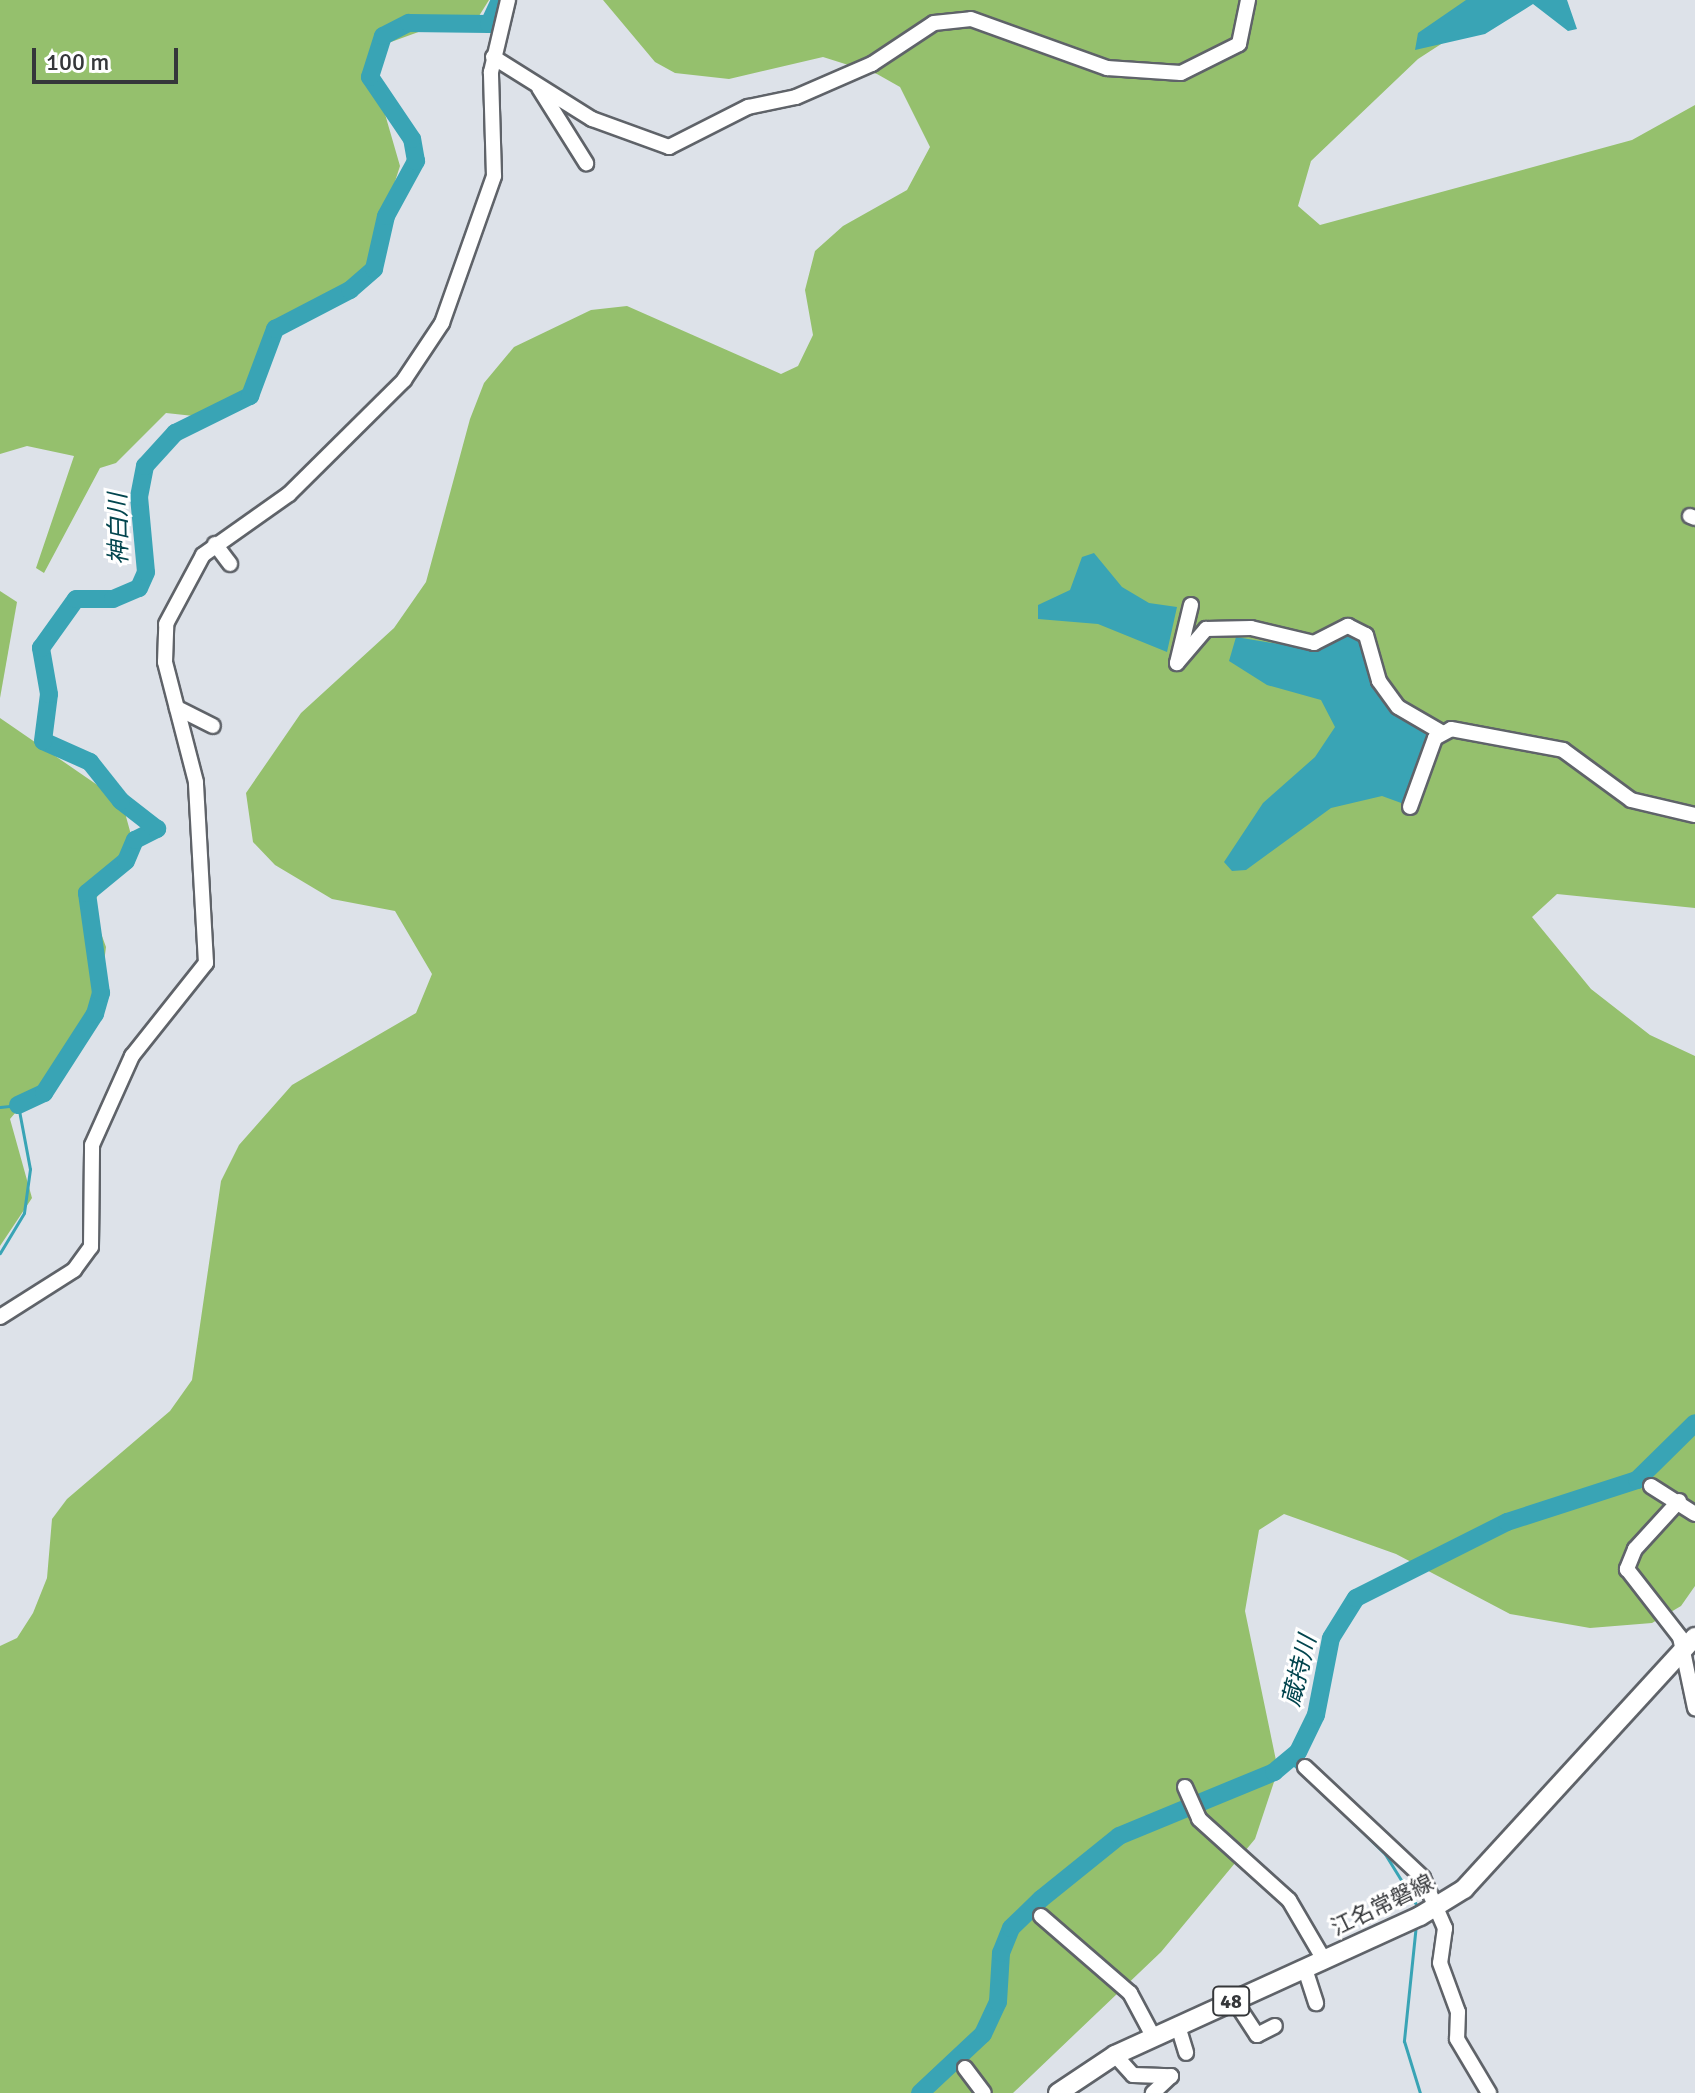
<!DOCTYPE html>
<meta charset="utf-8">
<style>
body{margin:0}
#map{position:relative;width:1695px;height:2093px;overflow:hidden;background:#dde2e9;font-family:Signika,"Noto Sans JP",sans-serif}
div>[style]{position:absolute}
.green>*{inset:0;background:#95c06d}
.water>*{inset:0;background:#39a4b5}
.stream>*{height:3px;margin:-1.5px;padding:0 1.5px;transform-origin:1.5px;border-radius:1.5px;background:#39a4b5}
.river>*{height:18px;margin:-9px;padding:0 9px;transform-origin:9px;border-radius:9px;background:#39a4b5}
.roads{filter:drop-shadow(2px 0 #5f6369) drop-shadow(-2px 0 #5f6369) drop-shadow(0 2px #5f6369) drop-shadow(0 -2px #5f6369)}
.minor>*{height:14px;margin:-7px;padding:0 7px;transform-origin:7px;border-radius:7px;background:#fff}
.major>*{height:18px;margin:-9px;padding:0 9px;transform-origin:9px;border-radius:9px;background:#fff}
span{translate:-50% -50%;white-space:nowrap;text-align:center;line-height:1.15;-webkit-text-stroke:6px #fff;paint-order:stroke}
.shield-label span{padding:2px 6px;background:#fff;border:2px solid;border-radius:6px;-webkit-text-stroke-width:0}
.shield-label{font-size:20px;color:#35373a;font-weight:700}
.street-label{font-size:22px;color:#35373a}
.water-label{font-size:24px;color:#02454e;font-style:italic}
.scale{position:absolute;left:32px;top:48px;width:146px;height:36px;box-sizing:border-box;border:4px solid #35373a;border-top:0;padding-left:10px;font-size:24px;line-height:28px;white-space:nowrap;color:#35373a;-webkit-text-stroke:6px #fff;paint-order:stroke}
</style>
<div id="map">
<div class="green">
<div style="clip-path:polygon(0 0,489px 0,474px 24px,435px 26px,380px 46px,372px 69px,400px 166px,361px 287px,318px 305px,266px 343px,242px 393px,203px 417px,166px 413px,116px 463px,100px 468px,44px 573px,36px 568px,74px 456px,27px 446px,0 454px)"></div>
<div style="clip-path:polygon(603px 0,1509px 0,1418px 59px,1311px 161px,1298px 206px,1320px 225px,1632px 140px,1695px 105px,1695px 908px,1557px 894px,1532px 917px,1591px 989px,1650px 1035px,1695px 1056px,1695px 1586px,1681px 1606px,1652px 1623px,1590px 1628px,1510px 1614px,1396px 1554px,1284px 1514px,1259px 1530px,1245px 1611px,1278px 1770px,1255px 1839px,1161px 1952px,1013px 2093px,0 2093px,0 1646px,17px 1638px,33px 1613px,47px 1578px,52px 1519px,67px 1499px,170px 1411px,192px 1380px,221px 1181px,239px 1145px,292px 1085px,416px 1013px,432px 974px,395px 911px,332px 899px,275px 865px,253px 842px,246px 793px,301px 713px,394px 628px,426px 582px,470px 419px,484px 383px,514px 347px,591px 310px,627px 306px,781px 374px,798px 366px,813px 335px,805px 290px,815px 251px,843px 226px,907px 190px,930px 147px,900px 87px,877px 74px,823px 57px,729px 79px,675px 73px,655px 62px)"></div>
<div style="clip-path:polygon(0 591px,17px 602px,0 698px)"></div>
<div style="clip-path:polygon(0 718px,122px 802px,133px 842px,91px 906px,106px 947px,97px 1017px,10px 1119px,32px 1198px,0 1246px)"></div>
</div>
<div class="water">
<div style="clip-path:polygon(1466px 0,1567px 0,1577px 29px,1568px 31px,1533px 4px,1485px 34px,1415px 50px,1418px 33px)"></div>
<div style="clip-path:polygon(1094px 553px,1122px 587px,1149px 603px,1177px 607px,1167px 652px,1098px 624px,1038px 619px,1038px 605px,1070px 590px,1082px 557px)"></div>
<div style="clip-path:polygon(1344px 632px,1361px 635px,1372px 675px,1432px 732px,1404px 804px,1382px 796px,1331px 808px,1246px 870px,1232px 871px,1224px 862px,1263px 803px,1315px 757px,1335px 727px,1321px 700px,1267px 685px,1229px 661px,1236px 637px,1309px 649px,1330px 645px)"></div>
</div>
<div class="stream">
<div style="left:0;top:1107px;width:18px;rotate:-6deg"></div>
<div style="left:18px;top:1105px;width:65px;rotate:79.4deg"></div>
<div style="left:30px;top:1169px;width:44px;rotate:97.8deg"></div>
<div style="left:24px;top:1213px;width:47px;rotate:121deg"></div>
<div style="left:1289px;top:1760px;width:134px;rotate:44.4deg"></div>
<div style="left:1385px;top:1854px;width:65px;rotate:58.3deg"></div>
<div style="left:1416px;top:1924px;width:118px;rotate:95.9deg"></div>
<div style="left:1404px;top:2041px;width:54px;rotate:72.9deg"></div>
</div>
<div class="river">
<div style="left:18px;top:1105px;width:29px;rotate:-25deg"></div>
<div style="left:44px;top:1093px;width:94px;rotate:-57.2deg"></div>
<div style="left:95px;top:1014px;width:22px;rotate:-74deg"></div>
<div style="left:101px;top:993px;width:101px;rotate:-98deg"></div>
<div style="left:87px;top:893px;width:50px;rotate:-39.4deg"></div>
<div style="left:126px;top:861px;width:23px;rotate:-67deg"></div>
<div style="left:135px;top:840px;width:25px;rotate:-27deg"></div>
<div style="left:157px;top:829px;width:46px;rotate:-142.1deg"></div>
<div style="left:121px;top:801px;width:50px;rotate:-128.5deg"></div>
<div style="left:90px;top:762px;width:51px;rotate:-155.9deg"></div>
<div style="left:43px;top:741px;width:47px;rotate:-82.7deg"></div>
<div style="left:49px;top:694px;width:47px;rotate:-99.9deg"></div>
<div style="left:41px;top:648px;width:60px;rotate:-54.5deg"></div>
<div style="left:76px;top:599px;width:37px"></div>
<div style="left:113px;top:599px;width:28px;rotate:-23deg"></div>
<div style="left:139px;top:588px;width:17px;rotate:-66deg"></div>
<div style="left:146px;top:572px;width:75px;rotate:-95.3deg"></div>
<div style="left:139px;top:497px;width:32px;rotate:-79deg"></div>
<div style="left:145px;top:466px;width:45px;rotate:-47.7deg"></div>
<div style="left:175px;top:433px;width:84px;rotate:-26.3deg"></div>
<div style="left:250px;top:396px;width:72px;rotate:-69.5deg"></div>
<div style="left:275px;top:329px;width:85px;rotate:-27.5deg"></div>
<div style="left:350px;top:290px;width:32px;rotate:-41deg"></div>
<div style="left:374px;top:269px;width:54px;rotate:-77.2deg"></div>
<div style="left:386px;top:216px;width:63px;rotate:-61.4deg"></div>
<div style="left:416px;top:161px;width:22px;rotate:-100deg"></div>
<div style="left:412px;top:139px;width:75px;rotate:-124.1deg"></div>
<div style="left:370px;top:77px;width:43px;rotate:-72.4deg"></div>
<div style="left:383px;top:36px;width:29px;rotate:-27deg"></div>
<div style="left:409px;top:23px;width:80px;rotate:0.7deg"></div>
<div style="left:489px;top:24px;width:26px;rotate:-65deg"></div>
<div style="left:920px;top:2093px;width:86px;rotate:-43.1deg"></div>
<div style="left:983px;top:2034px;width:35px;rotate:-65deg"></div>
<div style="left:998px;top:2002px;width:49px;rotate:-86.5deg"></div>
<div style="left:1001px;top:1953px;width:27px;rotate:-68deg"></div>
<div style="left:1011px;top:1928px;width:42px;rotate:-44deg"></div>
<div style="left:1041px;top:1899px;width:100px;rotate:-38.9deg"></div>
<div style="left:1119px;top:1836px;width:168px;rotate:-22.4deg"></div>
<div style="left:1274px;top:1772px;width:31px;rotate:-40deg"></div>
<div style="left:1298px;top:1752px;width:41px;rotate:-64.1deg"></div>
<div style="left:1316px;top:1715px;width:78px;rotate:-79deg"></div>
<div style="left:1331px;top:1638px;width:47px;rotate:-58deg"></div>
<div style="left:1356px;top:1598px;width:169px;rotate:-26.7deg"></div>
<div style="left:1507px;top:1522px;width:137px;rotate:-17.9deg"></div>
<div style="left:1637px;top:1480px;width:81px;rotate:-44.5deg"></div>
</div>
<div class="roads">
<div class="minor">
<div style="left:493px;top:57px;width:117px;rotate:32.1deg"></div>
<div style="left:592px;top:119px;width:82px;rotate:20deg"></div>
<div style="left:669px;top:147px;width:89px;rotate:-26.9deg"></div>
<div style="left:748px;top:107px;width:49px;rotate:-11.8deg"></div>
<div style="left:796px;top:97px;width:83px;rotate:-23.5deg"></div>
<div style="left:872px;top:64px;width:74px;rotate:-33.5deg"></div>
<div style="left:934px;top:23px;width:37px;rotate:-6deg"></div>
<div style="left:971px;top:19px;width:145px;rotate:19.8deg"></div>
<div style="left:1107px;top:68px;width:74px;rotate:3.9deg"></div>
<div style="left:1181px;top:73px;width:65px;rotate:-26.6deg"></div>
<div style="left:1239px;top:44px;width:45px;rotate:-78.4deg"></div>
<div style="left:539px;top:88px;width:89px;rotate:57.9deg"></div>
<div style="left:1690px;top:516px;width:5px;rotate:22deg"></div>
<div style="left:215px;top:544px;width:25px;rotate:53deg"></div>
<div style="left:1191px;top:605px;width:60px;rotate:103.6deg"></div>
<div style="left:1177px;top:663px;width:45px;rotate:-49.5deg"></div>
<div style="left:1206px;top:629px;width:45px;rotate:-1.3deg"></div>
<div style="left:1251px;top:628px;width:65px;rotate:13.4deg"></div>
<div style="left:1314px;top:643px;width:38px;rotate:-27deg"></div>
<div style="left:1348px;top:626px;width:20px;rotate:27deg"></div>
<div style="left:1366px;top:635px;width:48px;rotate:74.2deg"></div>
<div style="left:1379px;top:681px;width:32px;rotate:54deg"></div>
<div style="left:1398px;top:707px;width:50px;rotate:30.2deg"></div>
<div style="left:177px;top:708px;width:40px;rotate:26.6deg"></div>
<div style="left:1410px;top:807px;width:73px;rotate:-70.1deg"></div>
<div style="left:1435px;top:738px;width:18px;rotate:-29deg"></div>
<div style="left:1451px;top:729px;width:114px;rotate:10.6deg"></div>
<div style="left:1563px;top:750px;width:84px;rotate:36.3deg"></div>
<div style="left:1631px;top:800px;width:66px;rotate:13.2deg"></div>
<div style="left:0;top:1317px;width:88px;rotate:-32.4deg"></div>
<div style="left:74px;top:1270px;width:29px;rotate:-54deg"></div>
<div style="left:91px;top:1247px;width:102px;rotate:-89.4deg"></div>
<div style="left:92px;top:1145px;width:98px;rotate:-65.8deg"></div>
<div style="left:132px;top:1056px;width:119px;rotate:-51.5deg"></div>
<div style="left:206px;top:963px;width:181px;rotate:-93.2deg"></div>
<div style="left:196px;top:782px;width:124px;rotate:-104.5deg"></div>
<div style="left:165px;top:662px;width:38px;rotate:-88deg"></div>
<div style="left:166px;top:624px;width:78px;rotate:-61.8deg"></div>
<div style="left:203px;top:555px;width:105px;rotate:-35.3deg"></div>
<div style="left:289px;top:494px;width:162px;rotate:-44.7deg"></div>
<div style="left:404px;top:380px;width:69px;rotate:-56.3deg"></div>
<div style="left:442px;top:323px;width:156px;rotate:-70.5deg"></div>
<div style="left:494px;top:176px;width:104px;rotate:-91.7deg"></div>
<div style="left:491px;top:72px;width:74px;rotate:-76.7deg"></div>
<div style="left:1651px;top:1486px;width:52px;rotate:32.5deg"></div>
<div style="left:1679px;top:1501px;width:65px;rotate:132.5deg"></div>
<div style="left:1635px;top:1549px;width:22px;rotate:112deg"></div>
<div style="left:1627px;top:1569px;width:86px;rotate:52.1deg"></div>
<div style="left:1680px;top:1637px;width:73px;rotate:78.1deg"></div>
<div style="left:1305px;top:1767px;width:162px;rotate:43.2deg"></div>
<div style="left:1423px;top:1878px;width:55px;rotate:66.3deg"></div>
<div style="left:1445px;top:1928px;width:35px;rotate:98deg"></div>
<div style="left:1440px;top:1963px;width:52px;rotate:69.8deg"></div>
<div style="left:1458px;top:2012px;width:27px;rotate:92deg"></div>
<div style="left:1457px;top:2039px;width:63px;rotate:59.3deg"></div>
<div style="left:1185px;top:1787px;width:35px;rotate:66deg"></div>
<div style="left:1199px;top:1819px;width:121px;rotate:42deg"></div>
<div style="left:1289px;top:1900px;width:69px;rotate:59.7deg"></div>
<div style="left:1041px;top:1916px;width:118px;rotate:40.9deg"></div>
<div style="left:1130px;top:1993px;width:49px;rotate:61.9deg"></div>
<div style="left:1305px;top:1969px;width:36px;rotate:72deg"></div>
<div style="left:1234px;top:2000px;width:42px;rotate:56.7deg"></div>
<div style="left:1257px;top:2035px;width:20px;rotate:-27deg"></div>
<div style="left:1178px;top:2026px;width:28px;rotate:73deg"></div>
<div style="left:1115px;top:2055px;width:27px;rotate:48deg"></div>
<div style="left:1133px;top:2075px;width:38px;rotate:2deg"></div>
<div style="left:1171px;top:2076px;width:25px;rotate:137deg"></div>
<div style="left:965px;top:2068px;width:31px;rotate:53deg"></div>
</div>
<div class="major">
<div style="left:1058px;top:2093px;width:69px;rotate:-33.7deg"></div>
<div style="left:1115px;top:2055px;width:335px;rotate:-24.5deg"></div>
<div style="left:1420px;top:1916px;width:52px;rotate:-31.5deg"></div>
<div style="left:1464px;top:1889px;width:342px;rotate:-47.5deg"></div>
</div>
</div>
<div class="shield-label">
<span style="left:1231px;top:2001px">48</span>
</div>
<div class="street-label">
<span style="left:1382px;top:1905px;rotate:-26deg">江名常磐線</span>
</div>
<div class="water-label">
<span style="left:119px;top:529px;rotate:-91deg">神白川</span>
<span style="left:1300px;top:1671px;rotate:-76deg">蔵持川</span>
</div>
<div class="scale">100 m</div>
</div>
